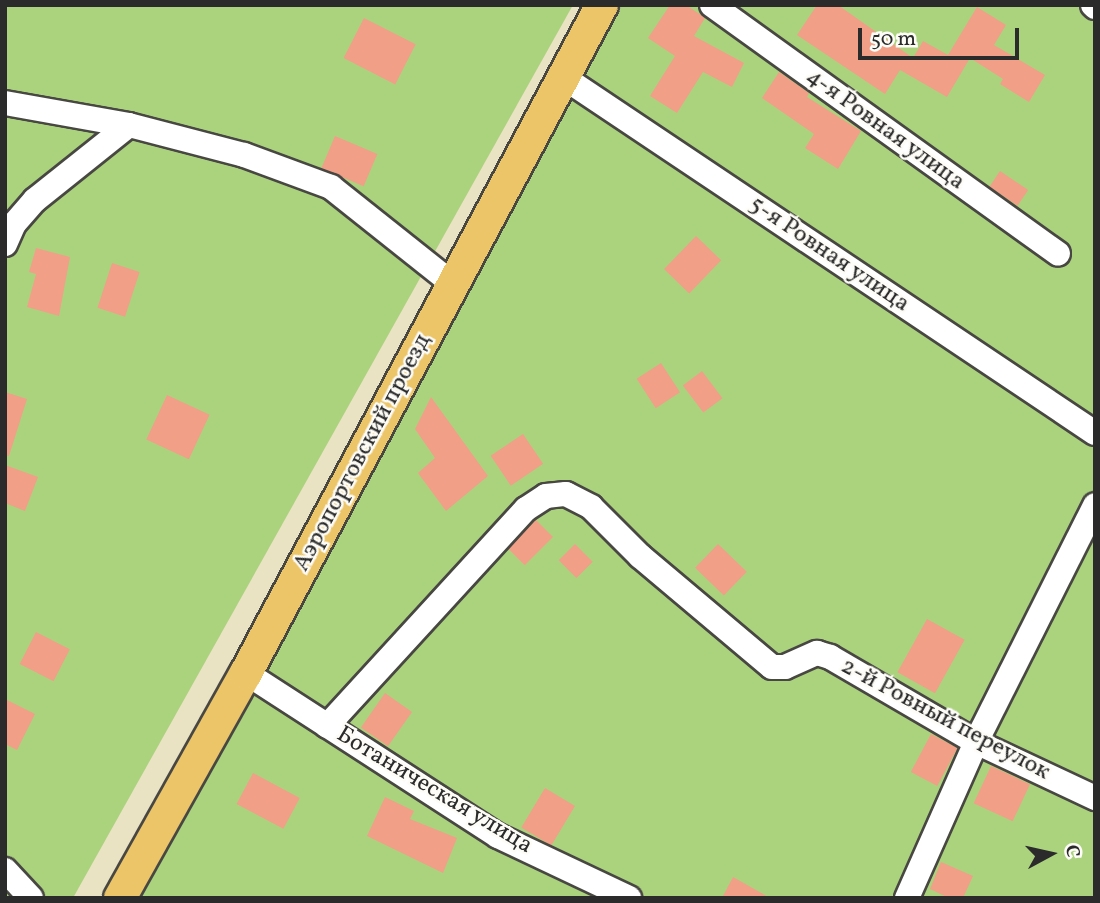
<!DOCTYPE html>
<meta charset="utf-8">
<style>
body{margin:0}
#map{position:relative;width:1100px;height:903px;overflow:hidden;background:#eae3c3;font-family:Vollkorn,serif}
div>[style]{position:absolute}
.green>*{inset:0;background:#abd37e}
.building>*{inset:0;background:#f19f87;transform-origin:0 0}
.roads{filter:drop-shadow(2px 0 #484742) drop-shadow(-2px 0 #484742) drop-shadow(0 2px #484742) drop-shadow(0 -2px #484742)}
.minor>*{height:24px;margin:-12px;padding:0 12px;transform-origin:12px;border-radius:12px;background:#fff}
.major>*{height:32px;margin:-16px;padding:0 16px;transform-origin:16px;border-radius:16px;background:#ecc569}
span{translate:-50% -50%;white-space:nowrap;text-align:center;line-height:1.15;-webkit-text-stroke:5px #fdfcf7;paint-order:stroke}
.street-label{font-size:24px;color:#2b2b2b}
.frame{position:absolute;inset:0;border:7px solid #2b2b2b;pointer-events:none}
.north{position:absolute;left:1016px;top:819px;width:70px;height:70px;-webkit-text-stroke:5px #fdfcf7;paint-order:stroke;rotate:82deg;font-size:19px;font-weight:700;line-height:28px;text-align:center;color:#2b2b2b}
.north::after{content:'';display:block;margin:auto;width:24px;height:32px;background:#2b2b2b;clip-path:polygon(50% 0,100% 100%,50% 72%,0 100%)}
.scale{position:absolute;left:858px;top:28px;width:161px;height:32px;box-sizing:border-box;border:4px solid #2b2b2b;border-top:0;padding-left:9px;font-size:21px;line-height:24px;white-space:nowrap;color:#2b2b2b;-webkit-text-stroke:5px #fdfcf7;paint-order:stroke}
</style>
<div id="map">
<div class="green">
<div style="clip-path:polygon(5px 5px,573px 5px,73px 898px,5px 898px)"></div>
<div style="clip-path:polygon(613px 5px,1095px 6px,1095px 898px,141px 898px)"></div>
</div>
<div class="building">
<div style="clip-path:polygon(670px 5px,686px 5px,701px 15px,705px 18px,694px 36px,744px 63px,732px 87px,703px 72px,677px 113px,650px 96px,675px 56px,648px 38px)"></div>
<div style="clip-path:polygon(817px 5px,838px 5px,913px 58px,923px 41px,948px 55px,977px 7px,1006px 25px,994px 45px,1045px 75px,1029px 102px,1000px 84px,1003px 79px,970px 58px,947px 97px,900px 70px,885px 94px,797px 35px)"></div>
<div style="left:364px;top:18px;width:58px;height:45px;rotate:27deg"></div>
<div style="clip-path:polygon(779px 72px,809px 93px,807px 97px,861px 131px,838px 169px,805px 148px,814px 134px,762px 98px)"></div>
<div style="left:335px;top:136px;width:46px;height:35px;rotate:23deg"></div>
<div style="left:1000px;top:171px;width:34px;height:19px;rotate:34deg"></div>
<div style="left:696px;top:236px;width:35px;height:46px;rotate:44deg"></div>
<div style="clip-path:polygon(36px 248px,70px 257px,59px 316px,27px 307px,36px 274px,29px 272px)"></div>
<div style="left:112px;top:263px;width:29px;height:47px;rotate:18deg"></div>
<div style="left:661px;top:363px;width:35px;height:29px;rotate:57deg"></div>
<div style="left:702px;top:371px;width:34px;height:24px;rotate:53deg"></div>
<div style="clip-path:polygon(5px 392px,27px 399px,9px 456px,5px 455px)"></div>
<div style="left:167px;top:395px;width:47px;height:49px;rotate:25deg"></div>
<div style="clip-path:polygon(431px 397px,488px 476px,446px 511px,418px 473px,435px 458px,415px 429px)"></div>
<div style="left:523px;top:434px;width:36px;height:39px;rotate:56deg"></div>
<div style="clip-path:polygon(5px 465px,38px 477px,25px 511px,5px 503px)"></div>
<div style="left:536px;top:520px;width:24px;height:40px;rotate:45deg"></div>
<div style="left:575px;top:544px;width:25px;height:23px;rotate:45deg"></div>
<div style="left:718px;top:544px;width:40px;height:33px;rotate:44deg"></div>
<div style="left:927px;top:619px;width:43px;height:61px;rotate:29deg"></div>
<div style="left:36px;top:632px;width:38px;height:36px;rotate:27deg"></div>
<div style="left:385px;top:693px;width:33px;height:42px;rotate:35deg"></div>
<div style="clip-path:polygon(5px 699px,35px 714px,17px 750px,5px 744px)"></div>
<div style="left:931px;top:734px;width:30px;height:43px;rotate:28deg"></div>
<div style="left:991px;top:766px;width:43px;height:41px;rotate:25deg"></div>
<div style="left:253px;top:773px;width:53px;height:35px;rotate:28deg"></div>
<div style="left:545px;top:788px;width:35px;height:46px;rotate:31deg"></div>
<div style="clip-path:polygon(385px 797px,414px 811px,410px 819px,457px 838px,443px 873px,367px 836px)"></div>
<div style="clip-path:polygon(941px 862px,973px 876px,963px 898px,949px 898px,930px 889px)"></div>
<div style="clip-path:polygon(733px 877px,770px 898px,722px 898px)"></div>
</div>
<div class="roads">
<div class="minor">
<div style="left:712px;top:5px;width:426px;rotate:35.7deg"></div>
<div style="left:1093px;top:5px;width:3px;rotate:45deg"></div>
<div style="left:563px;top:77px;width:640px;rotate:33.79deg"></div>
<div style="left:5px;top:103px;width:126px;rotate:10.1deg"></div>
<div style="left:129px;top:125px;width:119px;rotate:14.6deg"></div>
<div style="left:244px;top:155px;width:93px;rotate:20.2deg"></div>
<div style="left:331px;top:187px;width:156px;rotate:38.5deg"></div>
<div style="left:5px;top:244px;width:22px;rotate:-66deg"></div>
<div style="left:14px;top:224px;width:32px;rotate:-49deg"></div>
<div style="left:35px;top:200px;width:120px;rotate:-38.6deg"></div>
<div style="left:246px;top:673px;width:300px;rotate:32.9deg"></div>
<div style="left:498px;top:836px;width:145px;rotate:25.3deg"></div>
<div style="left:327px;top:726px;width:294px;rotate:-47.5deg"></div>
<div style="left:526px;top:509px;width:24px;rotate:-33deg"></div>
<div style="left:546px;top:496px;width:20px;rotate:-6deg"></div>
<div style="left:566px;top:494px;width:28px;rotate:27deg"></div>
<div style="left:591px;top:507px;width:69px;rotate:45deg"></div>
<div style="left:640px;top:556px;width:172px;rotate:40.1deg"></div>
<div style="left:772px;top:667px;width:13px"></div>
<div style="left:785px;top:667px;width:35px;rotate:-24deg"></div>
<div style="left:817px;top:653px;width:14px;rotate:17deg"></div>
<div style="left:830px;top:657px;width:169px;rotate:30.2deg"></div>
<div style="left:976px;top:742px;width:132px;rotate:25.2deg"></div>
<div style="left:5px;top:870px;width:38px;rotate:47deg"></div>
<div style="left:907px;top:898px;width:171px;rotate:-66.1deg"></div>
<div style="left:976px;top:742px;width:265px;rotate:-63.3deg"></div>
</div>
<div class="major">
<div style="left:120px;top:898px;width:258px;rotate:-60.8deg"></div>
<div style="left:246px;top:673px;width:757px;rotate:-61.95deg"></div>
</div>
</div>
<div class="street-label">
<span style="left:885px;top:130px;rotate:36deg">4-я Ровная улица</span>
<span style="left:829px;top:255px;rotate:34deg">5-я Ровная улица</span>
<span style="left:363px;top:453px;rotate:-62deg">Аэропортовский проезд</span>
<span style="left:945px;top:720px;rotate:28deg">2-й Ровный переулок</span>
<span style="left:434px;top:791px;rotate:31deg">Ботаническая улица</span>
</div>
<div class="frame"></div>
<div class="north">С</div>
<div class="scale">50 m</div>
</div>
